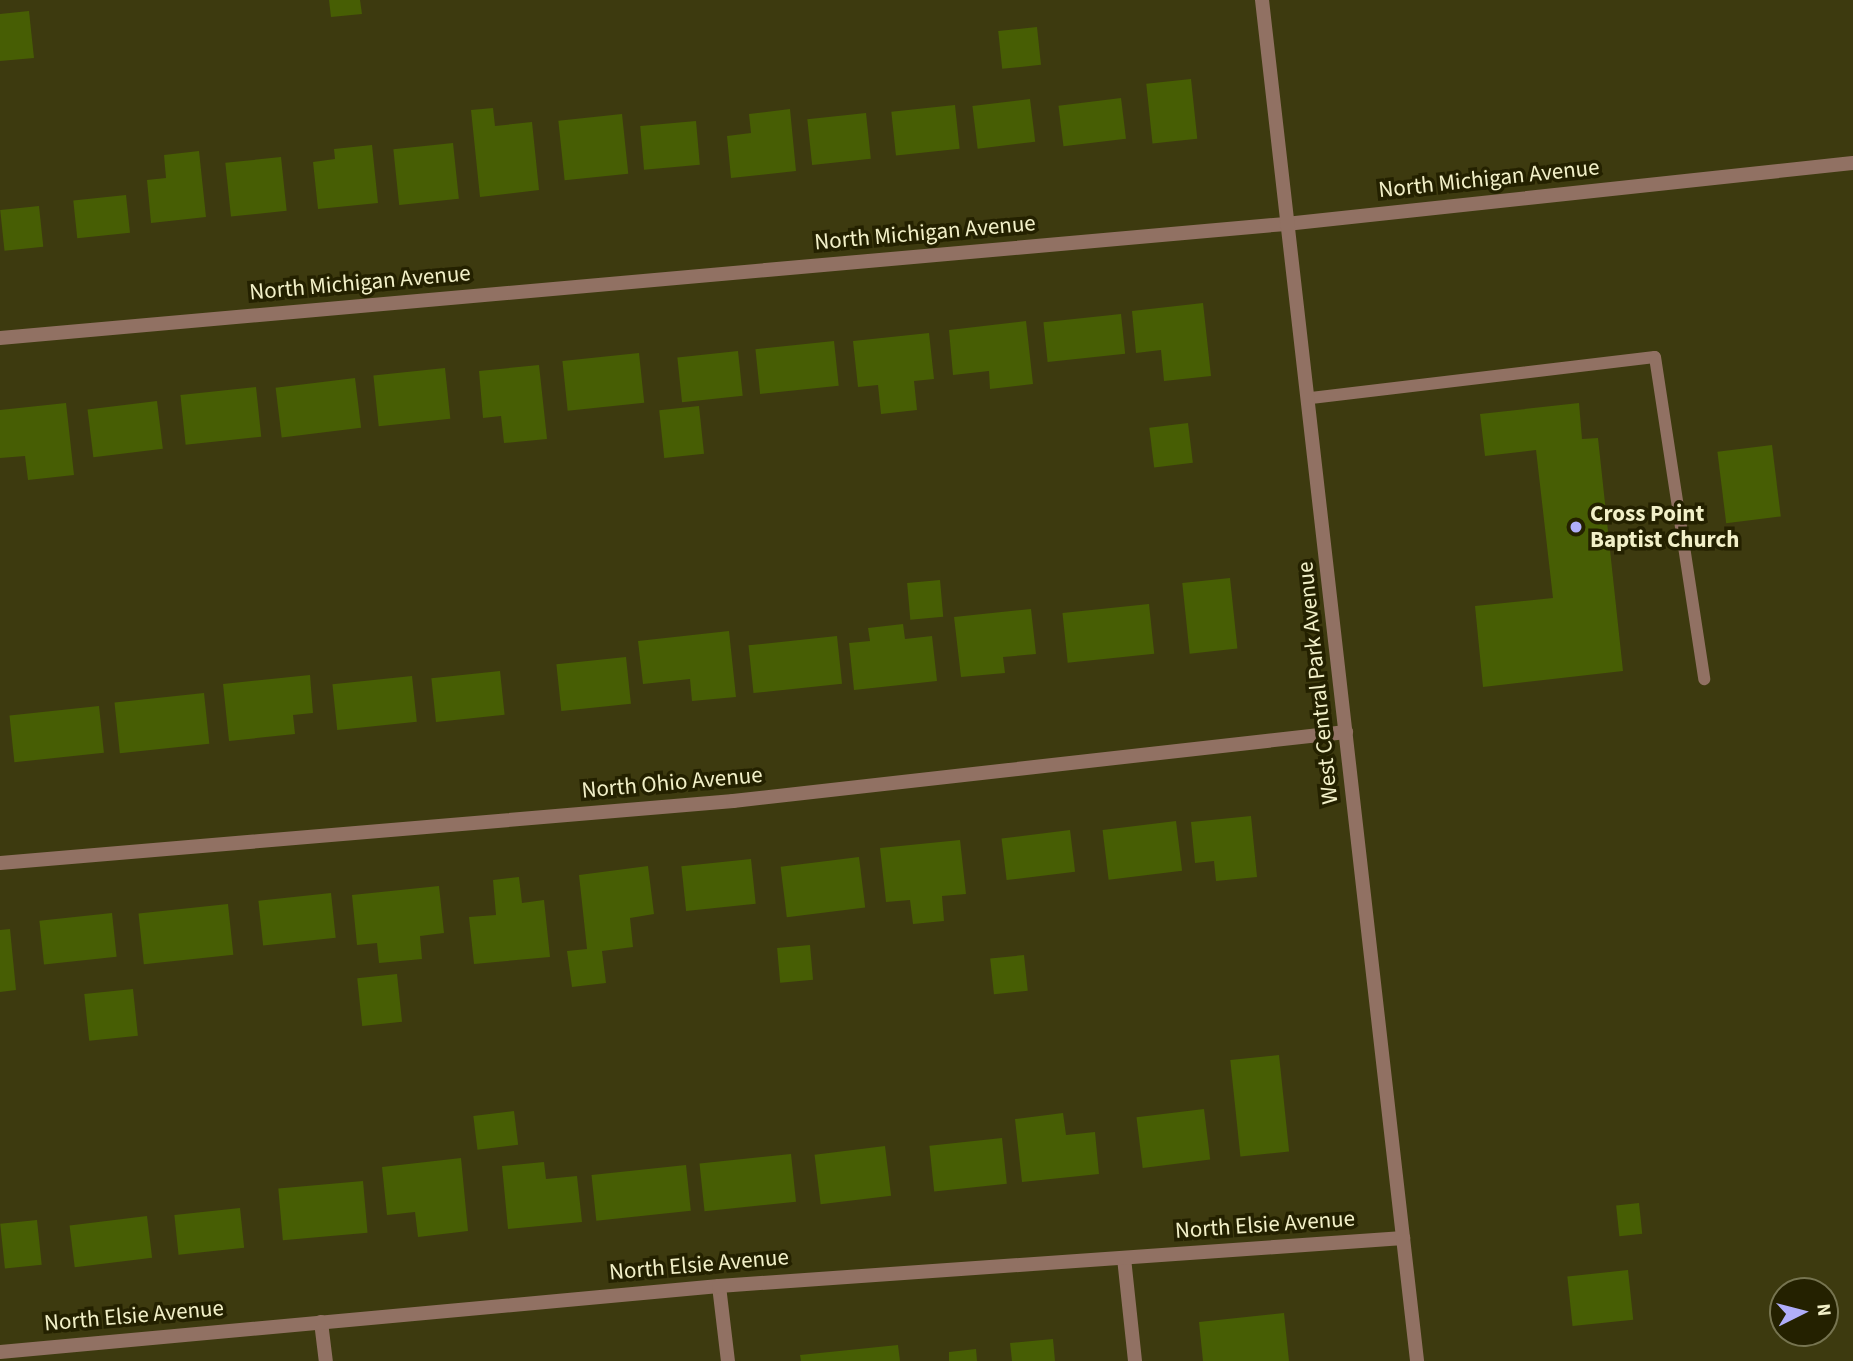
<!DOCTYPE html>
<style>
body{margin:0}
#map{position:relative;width:1853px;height:1361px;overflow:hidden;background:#3d3a0f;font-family:"Source Sans 3",sans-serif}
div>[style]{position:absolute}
.building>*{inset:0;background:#475e04;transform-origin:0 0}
.service>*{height:12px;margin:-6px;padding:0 6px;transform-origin:6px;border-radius:6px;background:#917163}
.minor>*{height:14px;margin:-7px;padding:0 7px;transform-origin:7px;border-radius:7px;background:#917163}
.tertiary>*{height:14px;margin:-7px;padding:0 7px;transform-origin:7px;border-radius:7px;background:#917163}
.dots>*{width:19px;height:19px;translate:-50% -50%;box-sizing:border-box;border:4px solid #242100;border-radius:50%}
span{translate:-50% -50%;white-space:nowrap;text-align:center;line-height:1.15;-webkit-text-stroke:7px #242100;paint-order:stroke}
.street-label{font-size:23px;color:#f2f0c8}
.poi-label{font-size:23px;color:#f2f0c8;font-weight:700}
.left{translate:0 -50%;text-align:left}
.north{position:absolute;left:1769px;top:1277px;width:70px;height:70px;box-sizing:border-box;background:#242100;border:2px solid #767450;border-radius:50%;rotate:84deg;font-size:19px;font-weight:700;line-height:28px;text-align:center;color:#f2f0c8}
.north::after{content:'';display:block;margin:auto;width:24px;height:32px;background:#b0aefa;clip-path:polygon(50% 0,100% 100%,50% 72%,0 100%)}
</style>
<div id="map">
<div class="building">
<div style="clip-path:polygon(329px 0,360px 0,362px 14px,331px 17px)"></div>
<div style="clip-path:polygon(29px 11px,34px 58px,0 61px,0 14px)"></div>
<div style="left:1037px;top:27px;width:38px;height:39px;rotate:84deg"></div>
<div style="left:1191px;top:79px;width:60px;height:45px;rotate:84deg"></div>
<div style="left:1121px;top:98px;width:41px;height:63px;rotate:83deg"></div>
<div style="left:1030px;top:99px;width:43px;height:58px;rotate:83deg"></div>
<div style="left:955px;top:105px;width:44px;height:64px;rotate:84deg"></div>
<div style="clip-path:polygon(493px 108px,495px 126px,532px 122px,539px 190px,480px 197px,471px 110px)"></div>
<div style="clip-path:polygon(790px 109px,796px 171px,731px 178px,727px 136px,751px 133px,749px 114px)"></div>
<div style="left:866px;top:113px;width:46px;height:59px;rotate:84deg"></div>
<div style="left:622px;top:114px;width:60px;height:64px;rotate:84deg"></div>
<div style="left:696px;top:121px;width:44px;height:56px;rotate:85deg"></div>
<div style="left:453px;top:143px;width:56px;height:60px;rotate:84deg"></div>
<div style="clip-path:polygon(372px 145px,378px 203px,318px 209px,313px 162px,335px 159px,334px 149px)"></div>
<div style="clip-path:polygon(199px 151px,206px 217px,151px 223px,147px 180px,166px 178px,164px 155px)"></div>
<div style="left:281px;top:157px;width:54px;height:56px;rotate:84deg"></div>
<div style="left:126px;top:195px;width:38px;height:53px;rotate:84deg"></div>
<div style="left:39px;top:206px;width:41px;height:39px;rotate:84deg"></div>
<div style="clip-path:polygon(1203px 303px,1211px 376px,1164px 381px,1161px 350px,1136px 353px,1132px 311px)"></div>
<div style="left:1121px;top:314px;width:40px;height:78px;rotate:84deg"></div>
<div style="clip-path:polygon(1026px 321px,1033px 384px,990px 389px,989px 371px,953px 375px,949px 330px)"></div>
<div style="clip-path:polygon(929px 333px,934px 379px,914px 381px,917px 410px,881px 414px,878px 385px,858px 387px,853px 341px)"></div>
<div style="left:834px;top:341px;width:45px;height:79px;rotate:84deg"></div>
<div style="left:738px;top:351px;width:45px;height:61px;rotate:84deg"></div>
<div style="left:639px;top:353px;width:50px;height:77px;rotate:84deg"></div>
<div style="clip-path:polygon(539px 365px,547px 439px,504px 443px,501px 416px,483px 418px,479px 371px)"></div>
<div style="left:445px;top:368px;width:51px;height:72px;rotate:84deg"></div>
<div style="left:355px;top:378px;width:50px;height:80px;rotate:83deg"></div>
<div style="left:256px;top:387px;width:50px;height:76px;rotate:84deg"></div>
<div style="left:157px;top:401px;width:48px;height:70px;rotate:83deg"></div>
<div style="clip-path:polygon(66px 403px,74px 475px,28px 480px,25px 456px,0 458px,0 410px)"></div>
<div style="clip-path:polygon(1579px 403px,1582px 439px,1598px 438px,1623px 671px,1483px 687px,1475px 606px,1553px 598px,1536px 450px,1485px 456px,1480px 414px)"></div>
<div style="left:699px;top:406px;width:48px;height:40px;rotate:84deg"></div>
<div style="left:1188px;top:423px;width:40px;height:39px;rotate:83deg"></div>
<div style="left:1772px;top:445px;width:72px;height:55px;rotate:83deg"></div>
<div style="left:1230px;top:578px;width:71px;height:48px;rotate:84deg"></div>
<div style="left:940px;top:580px;width:37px;height:33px;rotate:85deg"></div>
<div style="left:1149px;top:604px;width:50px;height:87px;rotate:84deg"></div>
<div style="clip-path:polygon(1031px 609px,1036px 654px,1003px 657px,1005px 673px,961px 677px,954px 617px)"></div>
<div style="clip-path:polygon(903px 624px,905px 639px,932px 636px,937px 681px,854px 690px,849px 643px,870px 641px,868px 628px)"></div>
<div style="clip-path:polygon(729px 631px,736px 697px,692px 701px,690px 679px,643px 684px,638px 641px)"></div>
<div style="left:837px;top:636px;width:48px;height:89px;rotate:84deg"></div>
<div style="left:626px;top:657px;width:47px;height:70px;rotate:84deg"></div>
<div style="left:500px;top:671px;width:44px;height:69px;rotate:84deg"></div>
<div style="clip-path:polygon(310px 675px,313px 713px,293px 715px,295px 734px,229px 741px,223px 684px)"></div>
<div style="left:412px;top:676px;width:46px;height:80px;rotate:84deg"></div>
<div style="left:204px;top:693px;width:51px;height:90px;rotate:84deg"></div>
<div style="left:99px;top:706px;width:47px;height:90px;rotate:84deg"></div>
<div style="clip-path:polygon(1251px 816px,1257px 877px,1216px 881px,1214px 861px,1195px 863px,1191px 822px)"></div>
<div style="left:1176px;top:821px;width:50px;height:74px;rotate:83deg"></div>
<div style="left:1070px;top:830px;width:42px;height:69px;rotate:83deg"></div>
<div style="clip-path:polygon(960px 840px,966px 894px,942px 896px,944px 921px,913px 924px,910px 900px,886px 902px,880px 848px)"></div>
<div style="left:859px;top:857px;width:51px;height:79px;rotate:83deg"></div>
<div style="left:751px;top:859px;width:45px;height:70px;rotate:84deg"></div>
<div style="clip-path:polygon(648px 866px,654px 914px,630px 918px,633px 947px,602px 951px,606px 983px,572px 987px,567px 951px,587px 949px,579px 875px)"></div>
<div style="clip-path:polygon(519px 877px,522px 903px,544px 900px,550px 957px,474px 964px,469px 917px,496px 915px,493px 880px)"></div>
<div style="clip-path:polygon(439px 886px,444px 933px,420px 936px,422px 959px,379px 963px,377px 943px,357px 945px,352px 895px)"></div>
<div style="left:331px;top:893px;width:45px;height:73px;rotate:84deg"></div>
<div style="left:228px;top:904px;width:51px;height:90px;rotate:84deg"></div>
<div style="left:112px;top:913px;width:44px;height:73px;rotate:84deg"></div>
<div style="clip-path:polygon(10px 929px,16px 990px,0 992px,0 930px)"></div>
<div style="left:810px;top:945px;width:35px;height:33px;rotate:85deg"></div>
<div style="left:1024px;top:955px;width:36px;height:34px;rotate:84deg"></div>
<div style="left:397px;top:974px;width:48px;height:40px;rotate:84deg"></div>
<div style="left:133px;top:989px;width:47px;height:49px;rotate:84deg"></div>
<div style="left:1279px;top:1055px;width:97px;height:49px;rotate:84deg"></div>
<div style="left:1204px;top:1109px;width:51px;height:68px;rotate:83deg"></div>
<div style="left:514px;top:1111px;width:34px;height:41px;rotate:83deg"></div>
<div style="clip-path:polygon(1063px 1113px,1066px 1135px,1095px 1132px,1099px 1174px,1022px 1182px,1015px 1119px)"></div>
<div style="left:1002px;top:1138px;width:46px;height:73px;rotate:84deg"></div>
<div style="left:885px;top:1146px;width:50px;height:71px;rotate:83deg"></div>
<div style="left:791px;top:1154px;width:48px;height:92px;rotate:84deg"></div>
<div style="clip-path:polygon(461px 1158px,468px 1231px,418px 1237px,415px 1212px,387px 1215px,382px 1167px)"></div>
<div style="clip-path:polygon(544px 1162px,546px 1179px,577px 1176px,582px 1222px,508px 1229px,502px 1166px)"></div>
<div style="left:686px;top:1165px;width:46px;height:95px;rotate:84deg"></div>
<div style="left:363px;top:1181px;width:52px;height:85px;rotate:85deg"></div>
<div style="left:1639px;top:1203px;width:31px;height:23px;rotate:84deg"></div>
<div style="left:240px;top:1208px;width:40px;height:66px;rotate:84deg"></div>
<div style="left:147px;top:1216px;width:42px;height:78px;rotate:83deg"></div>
<div style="left:37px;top:1220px;width:45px;height:37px;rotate:84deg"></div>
<div style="left:1628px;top:1270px;width:50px;height:61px;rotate:84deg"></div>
<div style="clip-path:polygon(1284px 1313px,1289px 1361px,1203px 1361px,1199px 1322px)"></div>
<div style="clip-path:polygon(1053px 1339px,1055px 1361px,1012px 1361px,1010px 1343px)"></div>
<div style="clip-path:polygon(898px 1345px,900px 1361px,801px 1361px,800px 1355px)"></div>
<div style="clip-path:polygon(976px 1349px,977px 1361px,949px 1361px,949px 1352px)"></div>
</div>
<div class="service">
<div style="left:1311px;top:398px;width:346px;rotate:-6.8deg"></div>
<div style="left:1655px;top:357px;width:326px;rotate:81.3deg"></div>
</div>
<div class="minor">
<div style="left:0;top:338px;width:1291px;rotate:-5.07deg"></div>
<div style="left:1286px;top:224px;width:570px;rotate:-6.14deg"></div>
<div style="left:0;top:863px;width:736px;rotate:-4.83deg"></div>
<div style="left:733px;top:801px;width:617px;rotate:-6.42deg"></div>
<div style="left:1124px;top:1258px;width:104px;rotate:83.9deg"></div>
<div style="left:719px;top:1286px;width:76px;rotate:83.2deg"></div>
<div style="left:321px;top:1322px;width:39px;rotate:83deg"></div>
<div style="left:0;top:1352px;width:722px;rotate:-5.24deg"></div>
<div style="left:719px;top:1286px;width:686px;rotate:-4.01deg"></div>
</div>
<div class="tertiary">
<div style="left:1262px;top:0;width:1370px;rotate:83.5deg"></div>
</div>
<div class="dots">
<div style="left:1576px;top:527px;background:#b0aefa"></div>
</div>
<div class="street-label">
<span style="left:1489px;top:179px;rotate:-6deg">North Michigan Avenue</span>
<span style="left:925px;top:233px;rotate:-5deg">North Michigan Avenue</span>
<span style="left:360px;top:283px;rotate:-5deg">North Michigan Avenue</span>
<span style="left:1318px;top:683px;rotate:-96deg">West Central Park Avenue</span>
<span style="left:672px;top:783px;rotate:-5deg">North Ohio Avenue</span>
<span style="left:1265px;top:1225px;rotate:-4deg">North Elsie Avenue</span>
<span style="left:699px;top:1265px;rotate:-5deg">North Elsie Avenue</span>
<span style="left:134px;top:1316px;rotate:-5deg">North Elsie Avenue</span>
</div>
<div class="poi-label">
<span class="left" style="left:1590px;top:527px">Cross Point<br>Baptist Church</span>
</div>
<div class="north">N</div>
</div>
